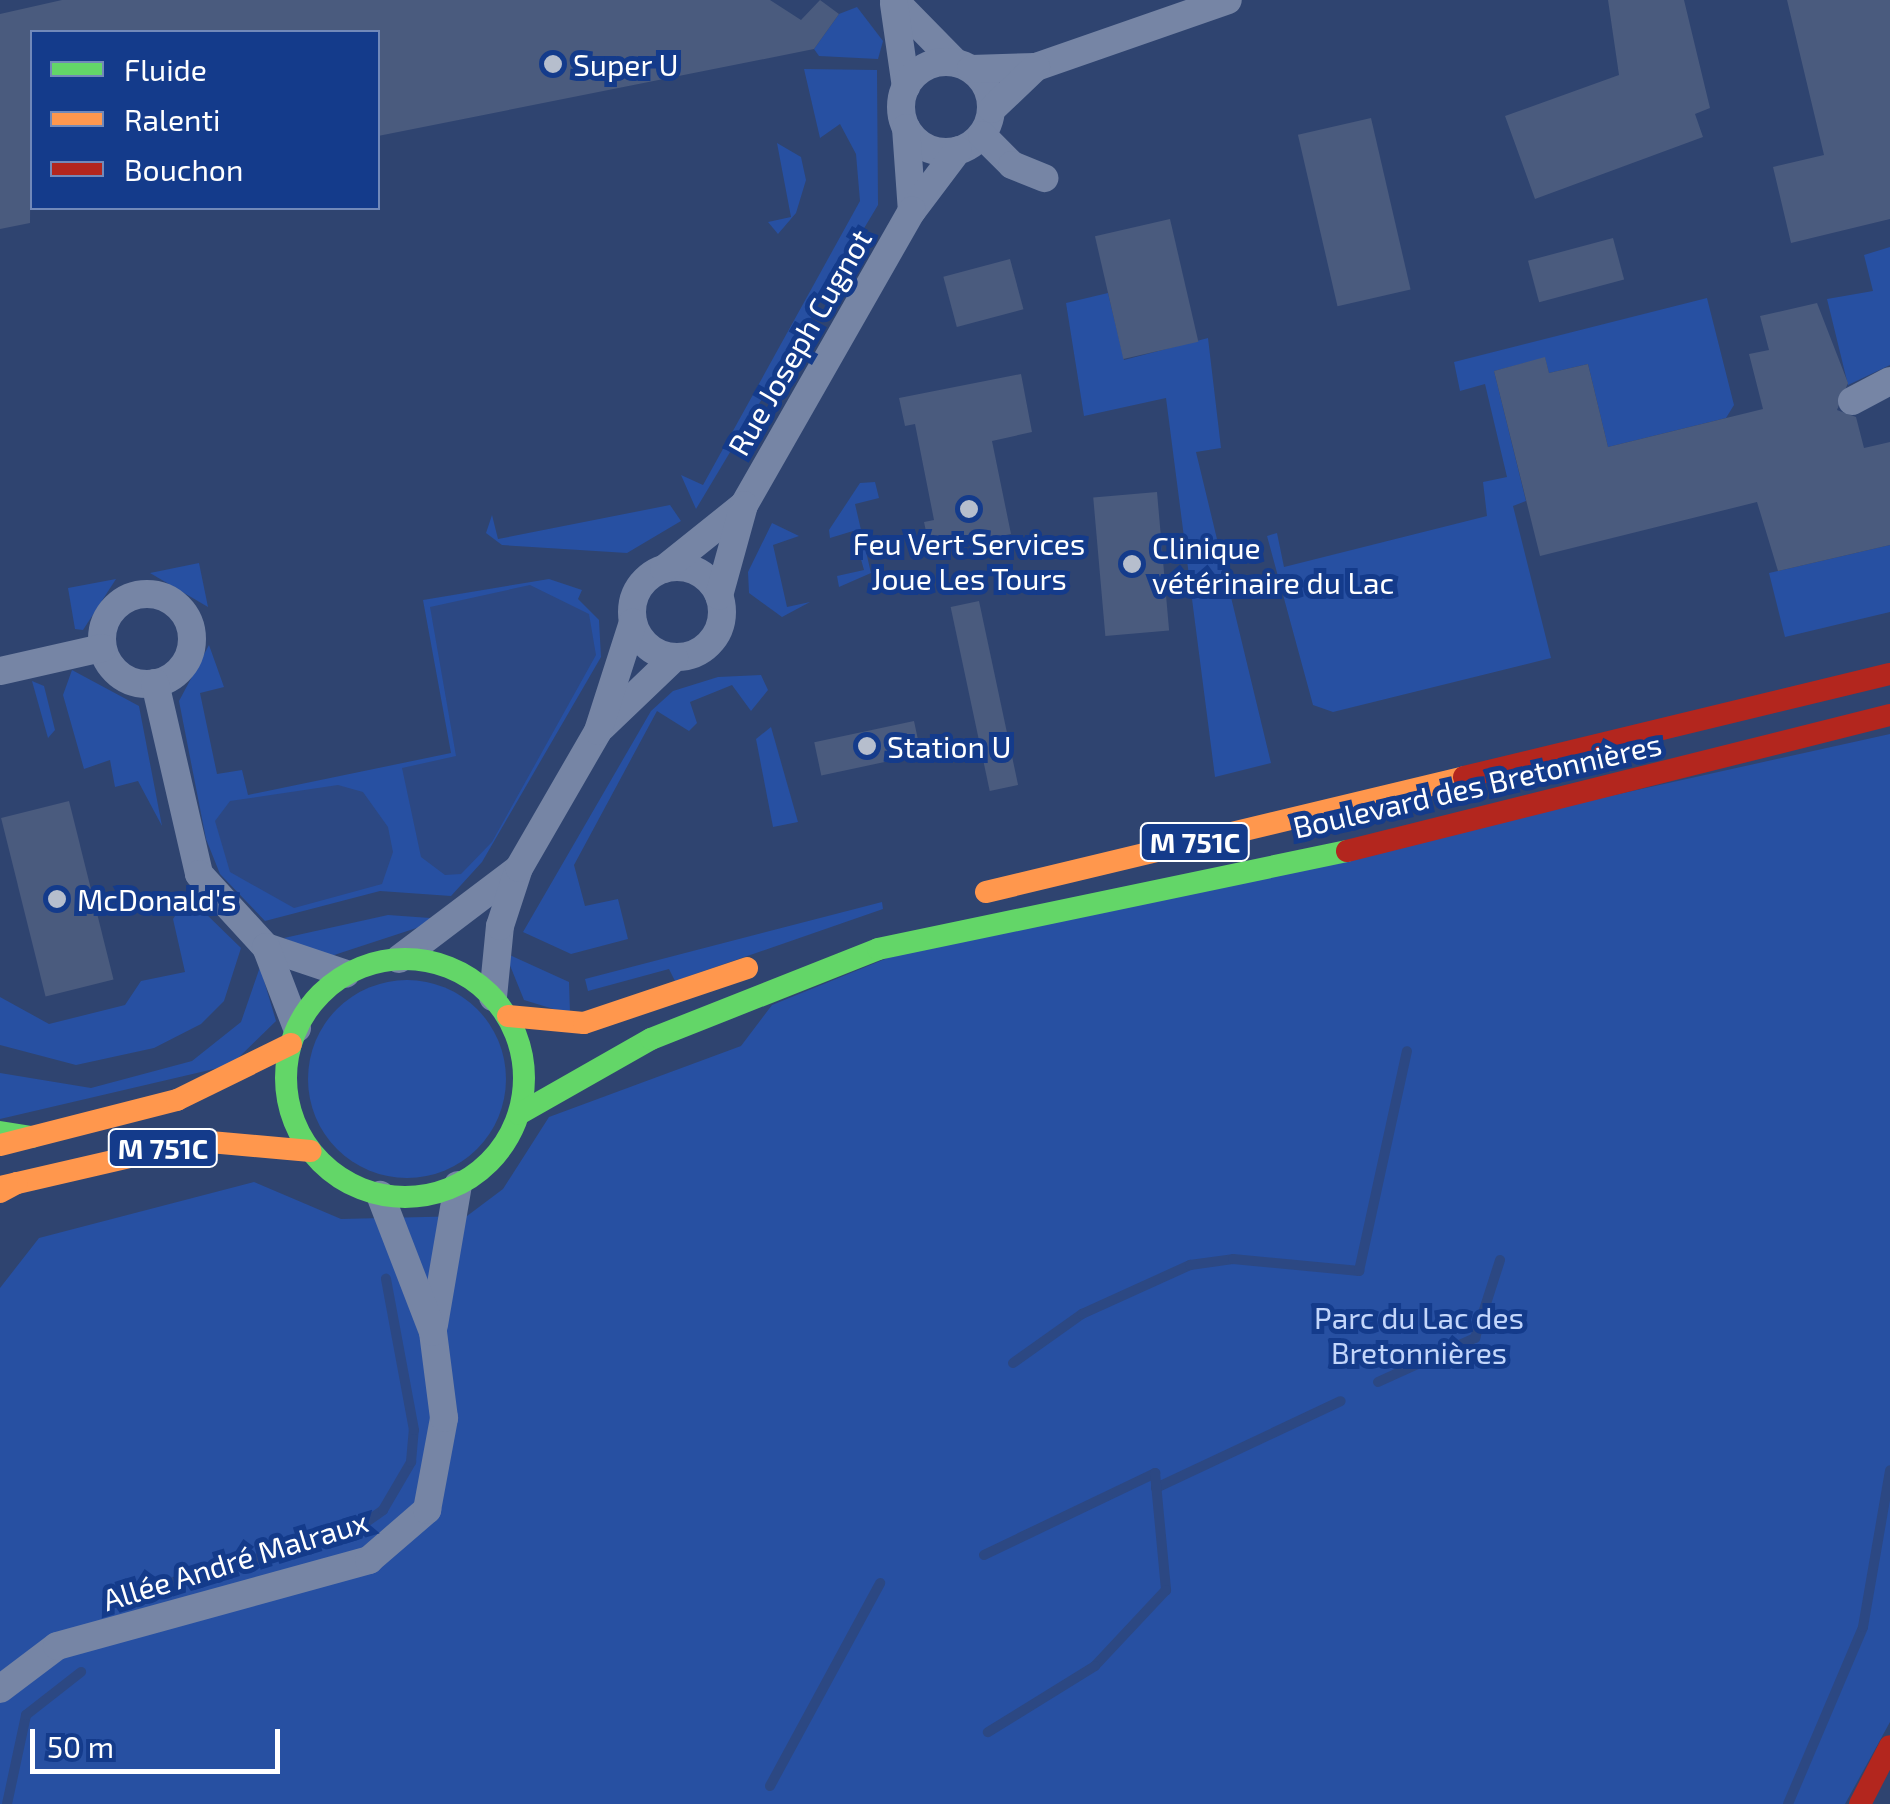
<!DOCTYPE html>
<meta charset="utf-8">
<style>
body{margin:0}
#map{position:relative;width:1890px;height:1804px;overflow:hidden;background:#2f4470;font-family:"Exo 2",sans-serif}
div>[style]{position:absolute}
.green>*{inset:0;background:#2750a2}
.round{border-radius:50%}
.water>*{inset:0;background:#2c4883}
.stream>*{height:10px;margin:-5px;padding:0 5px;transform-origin:5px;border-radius:5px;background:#2c4883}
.building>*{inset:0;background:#4a5b7e;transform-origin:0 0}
.street>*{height:28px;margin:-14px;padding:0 14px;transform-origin:14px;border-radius:14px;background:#7685a5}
.street>.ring{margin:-14px;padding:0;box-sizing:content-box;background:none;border:28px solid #7685a5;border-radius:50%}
.fast>*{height:22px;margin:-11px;padding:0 11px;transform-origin:11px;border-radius:11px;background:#63d668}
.fast>.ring{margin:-11px;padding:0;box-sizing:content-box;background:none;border:22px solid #63d668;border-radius:50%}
.slow>*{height:22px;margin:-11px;padding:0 11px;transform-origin:11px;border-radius:11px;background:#ff974d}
.jam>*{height:22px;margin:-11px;padding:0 11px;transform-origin:11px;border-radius:11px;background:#b3261e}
.dots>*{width:28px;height:28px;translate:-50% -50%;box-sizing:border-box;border:5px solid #143b8b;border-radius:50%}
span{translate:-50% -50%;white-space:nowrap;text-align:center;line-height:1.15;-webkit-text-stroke:10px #143b8b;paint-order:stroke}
.shield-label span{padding:2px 8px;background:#143b8b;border:2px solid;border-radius:8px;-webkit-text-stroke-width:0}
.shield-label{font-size:28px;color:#fff;font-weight:700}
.poi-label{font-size:30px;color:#fff}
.left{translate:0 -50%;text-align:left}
.street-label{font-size:30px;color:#fff}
.park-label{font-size:30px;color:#c3d6fb}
.legend{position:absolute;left:30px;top:30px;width:350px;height:180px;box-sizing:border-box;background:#143b8b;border:2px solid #7289b9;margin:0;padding:12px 18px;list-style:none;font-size:30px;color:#fff}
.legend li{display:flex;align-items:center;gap:20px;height:50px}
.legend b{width:50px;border:2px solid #7289b9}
.scale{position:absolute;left:30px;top:1729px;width:250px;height:45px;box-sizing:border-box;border:5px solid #fff;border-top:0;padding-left:12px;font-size:30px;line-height:35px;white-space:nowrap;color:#fff;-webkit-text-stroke:8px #143b8b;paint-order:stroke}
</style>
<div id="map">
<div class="green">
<div style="clip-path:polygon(857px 7px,883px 41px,878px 59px,819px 56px,814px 49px,839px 14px)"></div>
<div style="clip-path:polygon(804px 69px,877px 70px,878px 205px,696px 509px,681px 475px,703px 485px,860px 201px,856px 154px,840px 124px,820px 138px)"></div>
<div style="clip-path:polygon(777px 143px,801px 157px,806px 180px,796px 213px,778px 234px,768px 222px,791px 217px)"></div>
<div style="clip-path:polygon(1890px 247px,1890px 365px,1848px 385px,1827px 299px,1873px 291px,1864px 255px)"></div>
<div style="clip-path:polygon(1108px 293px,1124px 360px,1208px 338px,1221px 448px,1196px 452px,1271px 763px,1215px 777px,1166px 398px,1084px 416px,1066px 303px)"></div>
<div style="clip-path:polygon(1707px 298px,1734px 405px,1726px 418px,1608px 447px,1588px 364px,1549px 373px,1545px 358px,1494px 371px,1526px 501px,1513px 506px,1551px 658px,1333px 712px,1313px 705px,1267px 536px,1277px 533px,1284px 567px,1487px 516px,1483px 482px,1507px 477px,1485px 384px,1460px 391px,1454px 362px)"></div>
<div style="clip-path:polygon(875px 482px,879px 498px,855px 504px,871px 573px,839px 587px,837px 576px,864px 570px,853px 531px,830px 538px,829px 530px,860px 483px)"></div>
<div style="clip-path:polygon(670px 505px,681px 521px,627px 553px,502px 545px,486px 533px,492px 515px,498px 539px)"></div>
<div style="clip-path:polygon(772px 523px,799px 536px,773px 545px,787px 607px,810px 602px,782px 617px,749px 593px,748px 572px)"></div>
<div style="clip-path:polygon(1890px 545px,1890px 612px,1785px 637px,1769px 573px)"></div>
<div style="clip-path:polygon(199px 563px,208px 607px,150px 573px)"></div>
<div style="clip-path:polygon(116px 579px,83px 630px,75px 629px,68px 588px)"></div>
<div style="clip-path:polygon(549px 579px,582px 590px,578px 599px,599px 620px,601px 657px,482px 862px,451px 896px,380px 891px,265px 921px,220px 874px,206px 839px,179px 701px,209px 645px,224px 687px,200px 693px,217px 774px,242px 770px,248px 795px,451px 753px,423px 600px)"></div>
<div style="clip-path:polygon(72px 670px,139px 706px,162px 826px,138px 781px,115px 787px,110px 760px,84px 769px,63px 695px)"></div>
<div style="clip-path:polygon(718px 677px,761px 675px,768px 690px,751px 711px,732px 685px,690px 702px,697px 723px,689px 731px,657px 711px,574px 865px,585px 906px,618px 899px,628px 939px,571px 954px,523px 932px,651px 711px,673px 691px)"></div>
<div style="clip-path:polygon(32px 681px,44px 686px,55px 730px,48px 738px)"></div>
<div style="clip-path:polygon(771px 727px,798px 822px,773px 827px,756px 739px)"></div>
<div style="clip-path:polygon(1890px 734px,1890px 1722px,1845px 1804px,0 1804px,0 1288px,39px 1238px,254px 1182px,341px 1219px,467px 1216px,503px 1189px,549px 1117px,741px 1046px,772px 1005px,900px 953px)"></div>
<div style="clip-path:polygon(882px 902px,883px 909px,675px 981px,669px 969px,588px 991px,585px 979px)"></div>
<div style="clip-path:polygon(183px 904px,201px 909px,241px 948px,224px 1001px,201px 1024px,154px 1048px,76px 1065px,0 1045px,0 997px,49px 1024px,125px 1005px,141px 981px,185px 972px,173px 919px)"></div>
<div style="clip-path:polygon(388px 915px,444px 919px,328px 957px,284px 938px)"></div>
<div style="clip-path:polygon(505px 953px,569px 982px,570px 1014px,524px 1000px)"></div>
<div style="clip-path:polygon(260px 967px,276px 1021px,231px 1065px,0 1119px,0 1073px,91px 1088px,192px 1061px,241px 1022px)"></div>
<div class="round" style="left:308px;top:980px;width:198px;height:198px"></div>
</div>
<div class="water">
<div style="clip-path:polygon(530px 585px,589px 614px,596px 655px,492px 842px,461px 874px,445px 875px,421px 857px,402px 768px,456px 756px,430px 607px)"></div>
<div style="clip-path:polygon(338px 785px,363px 792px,388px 827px,393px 852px,382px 884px,294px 908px,230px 872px,215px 821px,230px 801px)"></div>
</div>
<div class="stream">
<div style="left:1013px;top:1363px;width:85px;rotate:-35.4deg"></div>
<div style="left:1082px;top:1314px;width:119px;rotate:-24.4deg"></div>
<div style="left:1190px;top:1265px;width:43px;rotate:-7.9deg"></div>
<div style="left:1233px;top:1259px;width:127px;rotate:5.4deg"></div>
<div style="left:1359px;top:1271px;width:225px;rotate:-77.7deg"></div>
<div style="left:1378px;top:1382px;width:107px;rotate:-24.4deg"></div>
<div style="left:1475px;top:1338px;width:82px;rotate:-72.2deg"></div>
<div style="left:1156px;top:1488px;width:204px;rotate:-25.2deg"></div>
<div style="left:984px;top:1555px;width:190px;rotate:-25.6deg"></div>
<div style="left:1155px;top:1473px;width:118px;rotate:84.6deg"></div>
<div style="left:1166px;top:1590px;width:104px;rotate:133.1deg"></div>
<div style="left:1095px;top:1666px;width:126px;rotate:148.3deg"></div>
<div style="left:109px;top:1600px;width:252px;rotate:-15.6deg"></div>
<div style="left:352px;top:1532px;width:38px;rotate:-35deg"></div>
<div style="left:383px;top:1510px;width:56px;rotate:-59.7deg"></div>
<div style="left:411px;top:1462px;width:32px;rotate:-85deg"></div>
<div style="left:414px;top:1430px;width:154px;rotate:-100.5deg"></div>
<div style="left:770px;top:1786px;width:231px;rotate:-61.5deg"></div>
<div style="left:7px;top:1804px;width:91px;rotate:-77.9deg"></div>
<div style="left:26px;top:1715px;width:70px;rotate:-38deg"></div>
<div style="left:1788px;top:1804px;width:192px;rotate:-67deg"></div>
<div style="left:1863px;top:1627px;width:159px;rotate:-80.2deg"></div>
</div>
<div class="building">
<div style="clip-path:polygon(62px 0,770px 0,801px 20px,820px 0,839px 14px,814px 49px,378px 136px,378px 32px,32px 32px,30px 223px,0 229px,0 14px)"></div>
<div style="clip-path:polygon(1608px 0,1684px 0,1710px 108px,1695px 114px,1703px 137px,1535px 199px,1505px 116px,1619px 75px)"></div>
<div style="clip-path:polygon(1787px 0,1890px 0,1890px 219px,1791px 243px,1773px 167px,1824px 155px)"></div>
<div style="left:1371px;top:118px;width:176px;height:75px;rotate:77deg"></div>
<div style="left:1170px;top:219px;width:126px;height:77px;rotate:77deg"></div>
<div style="left:1613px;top:238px;width:43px;height:88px;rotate:75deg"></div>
<div style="left:1010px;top:259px;width:52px;height:69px;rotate:75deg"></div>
<div style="clip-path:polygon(1817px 303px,1848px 383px,1837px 410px,1856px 417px,1864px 448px,1890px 442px,1890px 545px,1778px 571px,1757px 502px,1540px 556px,1494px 371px,1545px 357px,1549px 373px,1588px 364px,1608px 447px,1763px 409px,1749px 354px,1769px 350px,1760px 316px)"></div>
<div style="clip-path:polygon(1021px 374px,1032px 432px,992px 441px,1011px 534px,930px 550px,924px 522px,934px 520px,915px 424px,905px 426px,899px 398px)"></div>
<div style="left:1157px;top:492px;width:139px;height:64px;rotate:85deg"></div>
<div style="left:979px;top:601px;width:188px;height:29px;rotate:78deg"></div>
<div style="left:914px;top:721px;width:34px;height:102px;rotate:78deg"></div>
<div style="left:69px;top:801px;width:184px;height:70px;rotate:76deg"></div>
</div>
<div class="street">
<div style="left:894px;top:0;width:88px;rotate:45.5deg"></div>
<div style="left:894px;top:4px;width:84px;rotate:81.8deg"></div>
<div class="ring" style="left:901px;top:62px;width:62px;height:62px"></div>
<div style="left:971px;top:69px;width:65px;rotate:-1.8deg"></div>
<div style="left:1036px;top:67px;width:203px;rotate:-19.2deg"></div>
<div style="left:992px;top:109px;width:61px;rotate:-43.7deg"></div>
<div style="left:906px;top:128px;width:83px;rotate:85.9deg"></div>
<div style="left:912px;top:211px;width:76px;rotate:-53deg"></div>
<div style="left:982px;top:135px;width:42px;rotate:45deg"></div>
<div style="left:1012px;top:165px;width:35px;rotate:22deg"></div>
<div style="left:1852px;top:401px;width:43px;rotate:-27.8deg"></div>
<div style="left:744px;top:505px;width:339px;rotate:-60.3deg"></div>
<div class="ring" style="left:632px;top:567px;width:62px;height:62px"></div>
<div style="left:664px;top:569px;width:102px;rotate:-38.7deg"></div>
<div style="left:744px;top:505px;width:94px;rotate:105.4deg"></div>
<div class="ring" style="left:102px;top:594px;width:62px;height:62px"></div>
<div style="left:0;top:671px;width:105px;rotate:-12.7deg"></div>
<div style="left:155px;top:683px;width:196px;rotate:77deg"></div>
<div style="left:199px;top:874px;width:99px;rotate:47.5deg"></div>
<div style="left:266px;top:947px;width:84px;rotate:18.6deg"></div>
<div style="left:602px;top:727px;width:100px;rotate:-43.8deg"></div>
<div style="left:266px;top:947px;width:87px;rotate:69.1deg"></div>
<div style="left:399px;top:959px;width:149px;rotate:-37.1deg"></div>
<div style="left:493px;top:997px;width:71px;rotate:-84.4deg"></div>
<div style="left:500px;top:926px;width:61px;rotate:-71.9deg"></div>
<div style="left:519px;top:868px;width:158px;rotate:-60deg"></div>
<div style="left:598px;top:731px;width:114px;rotate:-72.2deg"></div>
<div style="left:434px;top:1325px;width:142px;rotate:-80.3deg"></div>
<div style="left:0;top:1689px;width:71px;rotate:-37deg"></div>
<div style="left:57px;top:1646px;width:324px;rotate:-15.4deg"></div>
<div style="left:369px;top:1560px;width:77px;rotate:-40.8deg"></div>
<div style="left:427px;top:1510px;width:94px;rotate:-79.5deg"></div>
<div style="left:444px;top:1418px;width:87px;rotate:-97.3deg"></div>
<div style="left:433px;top:1332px;width:147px;rotate:-111.1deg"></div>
</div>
<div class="fast">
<div class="ring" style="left:286px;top:959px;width:216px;height:216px"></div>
<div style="left:519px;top:1114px;width:152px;rotate:-29.6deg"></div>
<div style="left:651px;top:1039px;width:244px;rotate:-21.6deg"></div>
<div style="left:878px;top:949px;width:479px;rotate:-11.8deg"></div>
<div style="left:0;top:1132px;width:32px;rotate:9deg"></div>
</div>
<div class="slow">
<div style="left:986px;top:892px;width:492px;rotate:-13.5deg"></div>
<div style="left:508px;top:1016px;width:76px;rotate:5.3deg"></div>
<div style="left:584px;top:1023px;width:172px;rotate:-18.6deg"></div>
<div style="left:0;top:1145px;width:183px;rotate:-14.3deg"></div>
<div style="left:177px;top:1100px;width:127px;rotate:-26.2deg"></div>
<div style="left:0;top:1187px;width:204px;rotate:-13deg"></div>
<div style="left:199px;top:1141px;width:112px;rotate:5.1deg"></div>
<div style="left:0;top:1192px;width:19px;rotate:-28deg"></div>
</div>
<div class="jam">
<div style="left:1464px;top:777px;width:438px;rotate:-13.6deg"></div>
<div style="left:1347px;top:851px;width:560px;rotate:-14.06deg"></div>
<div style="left:1860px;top:1804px;width:65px;rotate:-62.7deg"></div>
</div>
<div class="dots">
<div style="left:553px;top:64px;background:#b6becd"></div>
<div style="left:969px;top:509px;background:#b6becd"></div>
<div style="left:1132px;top:564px;background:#b6becd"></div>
<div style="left:867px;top:746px;background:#b6becd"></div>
<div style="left:57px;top:899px;background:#b6becd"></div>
</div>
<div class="shield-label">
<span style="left:1195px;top:842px">M 751C</span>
<span style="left:163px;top:1148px">M 751C</span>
</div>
<div class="poi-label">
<span class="left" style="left:573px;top:64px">Super U</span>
<span style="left:969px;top:560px">Feu Vert Services<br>Joue Les Tours</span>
<span class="left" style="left:1152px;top:564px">Clinique<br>vétérinaire du Lac</span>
<span class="left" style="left:887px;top:746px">Station U</span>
<span class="left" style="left:77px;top:899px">McDonald's</span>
</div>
<div class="street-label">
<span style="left:799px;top:342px;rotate:-60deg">Rue Joseph Cugnot</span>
<span style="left:1477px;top:785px;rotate:-13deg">Boulevard des Bretonnières</span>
<span style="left:235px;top:1560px;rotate:-17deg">Allée André Malraux</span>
</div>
<div class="park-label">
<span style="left:1419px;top:1334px">Parc du Lac des<br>Bretonnières</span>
</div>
<ul class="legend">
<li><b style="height:12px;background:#63d668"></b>Fluide</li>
<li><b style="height:12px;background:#ff974d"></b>Ralenti</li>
<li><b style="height:12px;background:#b3261e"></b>Bouchon</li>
</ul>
<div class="scale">50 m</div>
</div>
